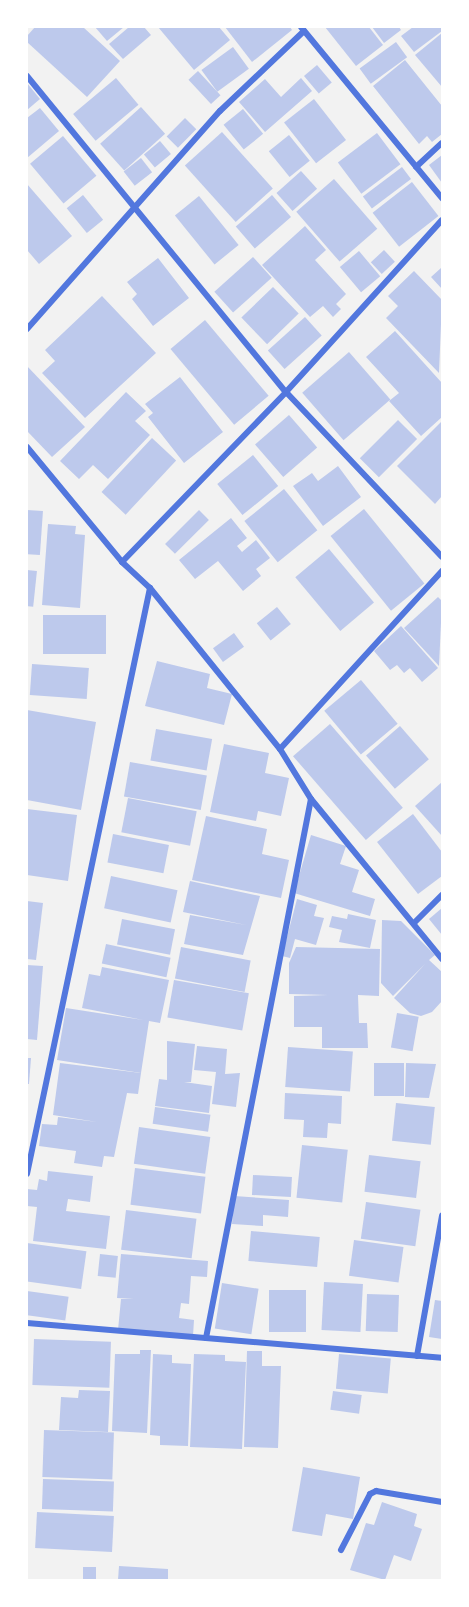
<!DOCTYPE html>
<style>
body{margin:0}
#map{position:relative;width:469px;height:1607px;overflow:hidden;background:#f2f2f2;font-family:Raleway,sans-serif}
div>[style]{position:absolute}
.building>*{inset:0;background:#bdc9ec;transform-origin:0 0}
.minor>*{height:6px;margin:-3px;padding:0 3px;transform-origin:3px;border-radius:3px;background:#5277de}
span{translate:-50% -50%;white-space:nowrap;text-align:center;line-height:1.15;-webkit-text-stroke:6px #fff;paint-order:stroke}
.frame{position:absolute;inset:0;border:28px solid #fff;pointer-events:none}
</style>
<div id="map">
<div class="building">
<div style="clip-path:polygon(35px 27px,83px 27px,120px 61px,87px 97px,27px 42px,27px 36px)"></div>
<div style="clip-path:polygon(95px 27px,124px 27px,107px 41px)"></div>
<div style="clip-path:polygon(129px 27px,144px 27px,151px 35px,123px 59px,109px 44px)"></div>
<div style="clip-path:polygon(158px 27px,219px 27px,230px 40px,194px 70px)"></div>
<div style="clip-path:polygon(225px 27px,290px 27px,292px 30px,252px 62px)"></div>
<div style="clip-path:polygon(325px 27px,369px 27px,383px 45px,356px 66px)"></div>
<div style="clip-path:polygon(372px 27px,399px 27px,401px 30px,384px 43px)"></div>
<div style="clip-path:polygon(413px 27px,442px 27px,442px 31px,414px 52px,401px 36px)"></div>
<div style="clip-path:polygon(442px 33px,442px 87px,415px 55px)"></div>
<div style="left:396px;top:42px;width:19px;height:45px;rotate:54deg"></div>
<div style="left:233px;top:47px;width:27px;height:39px;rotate:54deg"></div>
<div style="clip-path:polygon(405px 60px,442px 106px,442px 134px,432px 142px,427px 136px,419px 144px,373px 86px)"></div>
<div style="left:317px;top:65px;width:23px;height:17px;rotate:50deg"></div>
<div style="left:198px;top:71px;width:33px;height:13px;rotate:47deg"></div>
<div style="left:116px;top:78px;width:35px;height:56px;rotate:50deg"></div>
<div style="clip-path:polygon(301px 78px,312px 91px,265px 132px,239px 102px,265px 79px,281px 97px)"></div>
<div style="clip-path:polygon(27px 83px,40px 99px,27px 110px)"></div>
<div style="left:314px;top:99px;width:52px;height:38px;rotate:52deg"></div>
<div style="left:141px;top:107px;width:36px;height:55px;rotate:48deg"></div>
<div style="clip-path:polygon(40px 108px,59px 131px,27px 158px,27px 118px)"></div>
<div style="left:243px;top:109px;width:32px;height:25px;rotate:51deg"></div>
<div style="left:185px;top:118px;width:16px;height:26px;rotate:45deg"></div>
<div style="left:222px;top:132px;width:76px;height:50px;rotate:48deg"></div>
<div style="left:377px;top:133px;width:39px;height:49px;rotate:53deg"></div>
<div style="left:289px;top:135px;width:33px;height:26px;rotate:51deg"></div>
<div style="left:63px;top:136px;width:52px;height:43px;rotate:50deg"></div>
<div style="left:160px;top:141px;width:17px;height:21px;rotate:50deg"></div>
<div style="clip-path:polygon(442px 155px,442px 183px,429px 165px)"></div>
<div style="left:141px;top:158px;width:18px;height:22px;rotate:52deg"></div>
<div style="left:402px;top:167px;width:15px;height:49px;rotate:53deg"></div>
<div style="left:301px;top:171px;width:24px;height:33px;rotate:48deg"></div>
<div style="left:334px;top:179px;width:66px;height:50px;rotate:49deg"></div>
<div style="left:412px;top:182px;width:43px;height:50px;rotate:52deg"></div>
<div style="clip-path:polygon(27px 184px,72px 236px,39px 264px,27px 250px)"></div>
<div style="left:83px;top:195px;width:32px;height:21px;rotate:51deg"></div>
<div style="left:272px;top:195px;width:29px;height:48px;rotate:49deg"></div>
<div style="left:199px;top:196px;width:63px;height:31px;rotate:51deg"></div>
<div style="clip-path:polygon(305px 226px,326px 250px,315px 260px,346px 294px,336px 304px,341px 309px,333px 317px,323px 306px,310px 317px,262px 265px)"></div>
<div style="left:384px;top:250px;width:16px;height:18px;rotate:47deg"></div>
<div style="left:359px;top:251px;width:33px;height:25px;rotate:50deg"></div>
<div style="left:253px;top:257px;width:28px;height:52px;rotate:48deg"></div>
<div style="clip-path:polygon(158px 258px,189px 298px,153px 326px,132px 299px,137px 294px,127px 282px)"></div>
<div style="clip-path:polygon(442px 261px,442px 289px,431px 277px,441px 268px)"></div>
<div style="clip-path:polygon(414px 271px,442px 300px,439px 373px,386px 318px,398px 306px,388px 296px)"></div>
<div style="left:273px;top:287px;width:37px;height:44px;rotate:46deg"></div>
<div style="clip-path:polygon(102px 296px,156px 353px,85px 418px,42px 373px,55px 361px,45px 350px)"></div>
<div style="left:305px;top:317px;width:25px;height:50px;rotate:48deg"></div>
<div style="left:205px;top:320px;width:99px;height:45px;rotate:50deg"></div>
<div style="clip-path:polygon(395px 331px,442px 383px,442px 417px,421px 436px,389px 401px,399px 393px,366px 357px)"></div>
<div style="left:349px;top:352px;width:63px;height:62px;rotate:49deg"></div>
<div style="clip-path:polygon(27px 366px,85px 427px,52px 457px,27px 431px)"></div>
<div style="clip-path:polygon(180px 377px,223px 432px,184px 463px,148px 417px,153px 413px,145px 404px)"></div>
<div style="clip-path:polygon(126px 392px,146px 411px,135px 421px,150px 435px,108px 479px,93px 465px,79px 479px,60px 461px)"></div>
<div style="left:289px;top:415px;width:43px;height:45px;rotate:49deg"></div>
<div style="left:398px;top:420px;width:27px;height:54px;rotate:45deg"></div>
<div style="clip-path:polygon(442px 421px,442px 496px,435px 504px,397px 466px)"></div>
<div style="left:152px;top:438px;width:33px;height:74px;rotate:43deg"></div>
<div style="left:253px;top:455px;width:40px;height:46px;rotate:51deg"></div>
<div style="clip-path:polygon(338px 466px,361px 497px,323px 526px,293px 486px,312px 473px,318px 481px)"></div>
<div style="left:284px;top:489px;width:53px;height:51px;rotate:51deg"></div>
<div style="left:364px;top:509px;width:96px;height:43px;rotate:51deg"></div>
<div style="left:27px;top:510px;width:16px;height:44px;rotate:4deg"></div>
<div style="left:199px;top:510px;width:14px;height:48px;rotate:45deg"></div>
<div style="clip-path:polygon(231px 518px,247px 538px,237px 546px,242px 552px,256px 540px,270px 558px,256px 569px,261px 576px,243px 591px,218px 561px,195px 579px,179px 560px)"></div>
<div style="clip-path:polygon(48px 524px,76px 526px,75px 534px,85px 535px,80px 608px,42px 605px)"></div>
<div style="left:329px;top:549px;width:70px;height:44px;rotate:50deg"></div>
<div style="left:27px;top:570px;width:10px;height:36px;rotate:6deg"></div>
<div style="clip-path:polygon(438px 597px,442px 601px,439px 666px,404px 628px)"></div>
<div style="left:277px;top:607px;width:22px;height:26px;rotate:51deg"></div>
<div style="left:43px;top:615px;width:63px;height:39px"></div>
<div style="clip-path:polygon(401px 626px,438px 668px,422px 682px,410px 668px,404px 673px,397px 665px,390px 670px,374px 651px)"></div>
<div style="left:234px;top:633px;width:17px;height:26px;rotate:54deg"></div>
<div style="clip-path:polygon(157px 661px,210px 674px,207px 688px,232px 694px,224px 725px,145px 706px)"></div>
<div style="left:32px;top:664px;width:57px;height:31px;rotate:4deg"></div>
<div style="left:361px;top:680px;width:57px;height:48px;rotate:50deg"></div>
<div style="clip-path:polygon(27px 710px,96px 722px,81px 810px,27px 800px)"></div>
<div style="left:330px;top:724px;width:111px;height:49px;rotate:49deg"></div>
<div style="left:400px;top:726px;width:44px;height:45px;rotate:49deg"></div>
<div style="left:156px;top:729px;width:57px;height:32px;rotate:10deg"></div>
<div style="clip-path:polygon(224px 744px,269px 753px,265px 773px,289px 778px,281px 816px,258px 811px,256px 821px,210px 812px)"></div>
<div style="left:130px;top:762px;width:78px;height:35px;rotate:10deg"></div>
<div style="clip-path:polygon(442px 782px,442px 836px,415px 806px)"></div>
<div style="left:128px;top:798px;width:70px;height:35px;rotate:11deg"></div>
<div style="clip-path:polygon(27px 809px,77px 815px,68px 881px,27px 875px)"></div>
<div style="clip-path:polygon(413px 814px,442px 852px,442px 876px,418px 894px,377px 842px)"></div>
<div style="clip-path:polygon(206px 816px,267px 829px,262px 854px,289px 860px,281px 898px,192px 880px)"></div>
<div style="left:113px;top:834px;width:57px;height:29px;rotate:11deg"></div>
<div style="clip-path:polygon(311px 835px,346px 846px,340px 864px,359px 870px,352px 892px,375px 899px,370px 916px,294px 893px)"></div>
<div style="left:111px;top:876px;width:68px;height:33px;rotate:12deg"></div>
<div style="clip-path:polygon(190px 881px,260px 896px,243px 955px,184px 944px,190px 915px,246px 925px,183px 912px)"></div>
<div style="clip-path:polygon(297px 899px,317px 905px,314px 916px,324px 918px,316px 945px,295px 939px,290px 958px,282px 956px)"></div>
<div style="clip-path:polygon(27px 901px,43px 903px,36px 960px,27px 959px)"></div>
<div style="clip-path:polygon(442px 908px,442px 935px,429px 919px)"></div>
<div style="clip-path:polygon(348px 914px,376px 920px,370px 948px,339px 942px,342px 930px,329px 927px,332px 916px,347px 919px)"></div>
<div style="left:122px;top:919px;width:54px;height:26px;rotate:11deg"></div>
<div style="clip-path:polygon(382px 920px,401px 921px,435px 955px,429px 960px,442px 972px,442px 1001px,432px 1012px,421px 1016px,410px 1013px,394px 998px,425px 964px,393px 996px,381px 983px)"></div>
<div style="left:106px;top:944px;width:66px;height:20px;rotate:12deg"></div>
<div style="left:181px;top:947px;width:71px;height:32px;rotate:11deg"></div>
<div style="clip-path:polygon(296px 947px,380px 949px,379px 996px,358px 995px,359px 1023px,367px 1023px,368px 1048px,322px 1048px,322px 1027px,294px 1027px,294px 996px,328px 995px,289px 994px,289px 963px)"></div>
<div style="clip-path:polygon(27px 965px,43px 966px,37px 1040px,27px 1039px)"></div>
<div style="clip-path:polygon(102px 967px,169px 980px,160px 1023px,149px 1021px,141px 1073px,57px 1060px,66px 1008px,143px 1020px,82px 1008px,89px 974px,100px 976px)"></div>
<div style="left:174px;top:980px;width:76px;height:38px;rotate:10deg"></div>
<div style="left:397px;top:1013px;width:22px;height:35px;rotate:10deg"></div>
<div style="clip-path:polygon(167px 1041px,195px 1044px,191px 1082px,184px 1082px,212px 1086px,209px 1113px,155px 1106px,159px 1079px,167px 1080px)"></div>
<div style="clip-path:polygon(197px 1046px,227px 1049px,225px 1074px,240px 1073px,236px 1107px,212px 1104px,216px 1072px,194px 1070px)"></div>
<div style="left:288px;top:1047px;width:65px;height:40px;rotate:4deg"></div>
<div style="clip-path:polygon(27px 1058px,31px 1058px,29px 1084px,27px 1084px)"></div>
<div style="clip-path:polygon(60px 1063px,141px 1073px,138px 1094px,127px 1093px,114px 1157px,104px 1156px,102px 1167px,74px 1163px,76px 1151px,39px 1146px,42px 1124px,57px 1125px,58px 1117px,97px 1122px,53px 1115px)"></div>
<div style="left:374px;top:1063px;width:30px;height:33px"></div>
<div style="clip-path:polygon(406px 1063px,436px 1064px,429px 1098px,405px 1097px)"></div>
<div style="clip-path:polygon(285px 1093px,342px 1096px,341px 1124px,328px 1123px,327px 1138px,303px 1137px,304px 1120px,284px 1119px)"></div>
<div style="left:396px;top:1103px;width:39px;height:38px;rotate:6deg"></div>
<div style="left:155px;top:1107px;width:56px;height:17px;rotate:8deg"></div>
<div style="left:139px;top:1127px;width:72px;height:37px;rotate:8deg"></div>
<div style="left:302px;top:1145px;width:46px;height:53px;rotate:6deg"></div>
<div style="left:369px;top:1155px;width:52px;height:37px;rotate:7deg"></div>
<div style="left:135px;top:1168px;width:71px;height:37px;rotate:7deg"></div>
<div style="clip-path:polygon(48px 1171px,93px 1176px,90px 1202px,68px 1199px,66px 1211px,110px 1216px,106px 1249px,33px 1241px,37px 1207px,27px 1206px,27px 1189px,37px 1190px,39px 1179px,47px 1181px)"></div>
<div style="left:253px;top:1175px;width:39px;height:20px;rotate:3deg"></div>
<div style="clip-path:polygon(234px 1196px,289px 1200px,288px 1217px,263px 1215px,263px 1226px,232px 1224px)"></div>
<div style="left:366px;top:1202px;width:55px;height:37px;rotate:8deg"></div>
<div style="left:126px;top:1210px;width:71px;height:40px;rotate:7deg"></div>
<div style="left:251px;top:1231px;width:69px;height:30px;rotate:5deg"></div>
<div style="left:354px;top:1240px;width:50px;height:36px;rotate:8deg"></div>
<div style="left:27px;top:1243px;width:60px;height:38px;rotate:8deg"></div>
<div style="left:100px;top:1254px;width:18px;height:22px;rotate:6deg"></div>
<div style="clip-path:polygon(121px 1254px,208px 1261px,207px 1277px,191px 1276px,189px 1304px,181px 1303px,179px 1318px,194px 1320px,193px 1336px,118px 1330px,121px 1299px,134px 1299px,117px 1298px)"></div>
<div style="left:324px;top:1282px;width:39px;height:48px;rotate:3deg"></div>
<div style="left:222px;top:1283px;width:37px;height:46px;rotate:9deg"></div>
<div style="left:269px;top:1290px;width:37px;height:42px"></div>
<div style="left:27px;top:1291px;width:42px;height:24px;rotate:8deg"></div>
<div style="left:367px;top:1294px;width:32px;height:37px;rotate:2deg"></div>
<div style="clip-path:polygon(435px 1300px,442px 1301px,442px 1339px,429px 1337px)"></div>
<div style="left:34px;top:1339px;width:77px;height:46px;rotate:2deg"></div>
<div style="clip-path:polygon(140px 1350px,151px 1350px,147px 1433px,112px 1431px,115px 1354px,140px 1354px)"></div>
<div style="clip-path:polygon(247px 1351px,262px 1351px,262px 1366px,281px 1366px,278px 1448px,244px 1447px)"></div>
<div style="clip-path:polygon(153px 1354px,172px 1355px,172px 1363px,191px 1364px,188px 1446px,160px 1445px,160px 1436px,150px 1435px)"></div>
<div style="clip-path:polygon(194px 1354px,225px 1355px,225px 1361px,246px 1362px,242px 1449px,190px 1447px)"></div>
<div style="left:339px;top:1354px;width:52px;height:35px;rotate:5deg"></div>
<div style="clip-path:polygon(79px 1390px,110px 1391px,108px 1432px,59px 1430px,61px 1397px,78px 1398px)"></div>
<div style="left:333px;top:1391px;width:29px;height:19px;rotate:8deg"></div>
<div style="left:44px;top:1430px;width:70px;height:47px;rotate:2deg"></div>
<div style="clip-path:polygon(303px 1467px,360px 1477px,353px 1519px,326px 1514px,322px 1536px,292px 1531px)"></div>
<div style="left:43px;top:1479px;width:71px;height:30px;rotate:2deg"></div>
<div style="clip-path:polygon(382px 1502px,417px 1514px,414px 1526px,422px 1529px,411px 1561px,394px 1555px,385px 1580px,350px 1570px,366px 1523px,374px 1525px)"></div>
<div style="left:37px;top:1512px;width:77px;height:36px;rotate:3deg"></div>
<div style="clip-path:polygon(119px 1566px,168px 1569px,168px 1580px,118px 1580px)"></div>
<div style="left:83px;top:1567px;width:13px;height:13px"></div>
</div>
<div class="minor">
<div style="left:301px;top:27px;width:222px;rotate:50.5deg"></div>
<div style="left:27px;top:76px;width:409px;rotate:50.7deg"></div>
<div style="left:286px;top:392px;width:227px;rotate:46.6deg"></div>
<div style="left:416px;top:167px;width:35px;rotate:-43deg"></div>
<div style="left:27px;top:329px;width:291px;rotate:-48.5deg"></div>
<div style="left:220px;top:111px;width:116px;rotate:-43.6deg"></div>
<div style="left:27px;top:447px;width:149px;rotate:50.4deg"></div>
<div style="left:122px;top:562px;width:38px;rotate:43deg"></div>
<div style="left:150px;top:588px;width:207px;rotate:51.1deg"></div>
<div style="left:280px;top:749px;width:59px;rotate:58.2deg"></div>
<div style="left:311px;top:799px;width:207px;rotate:50.7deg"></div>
<div style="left:122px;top:562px;width:236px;rotate:-46deg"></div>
<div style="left:286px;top:392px;width:232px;rotate:-47.8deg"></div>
<div style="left:280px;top:749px;width:241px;rotate:-47.7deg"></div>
<div style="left:414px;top:923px;width:40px;rotate:-45deg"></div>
<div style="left:27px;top:1174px;width:599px;rotate:-78.15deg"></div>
<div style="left:27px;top:1323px;width:416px;rotate:4.8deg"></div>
<div style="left:206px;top:1338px;width:549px;rotate:-78.98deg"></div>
<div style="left:417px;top:1356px;width:143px;rotate:-79.9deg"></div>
<div style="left:341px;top:1550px;width:63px;rotate:-62.6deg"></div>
<div style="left:370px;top:1494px;width:7px;rotate:-27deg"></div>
<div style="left:376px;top:1491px;width:67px;rotate:9.5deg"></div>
</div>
<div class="frame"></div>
</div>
